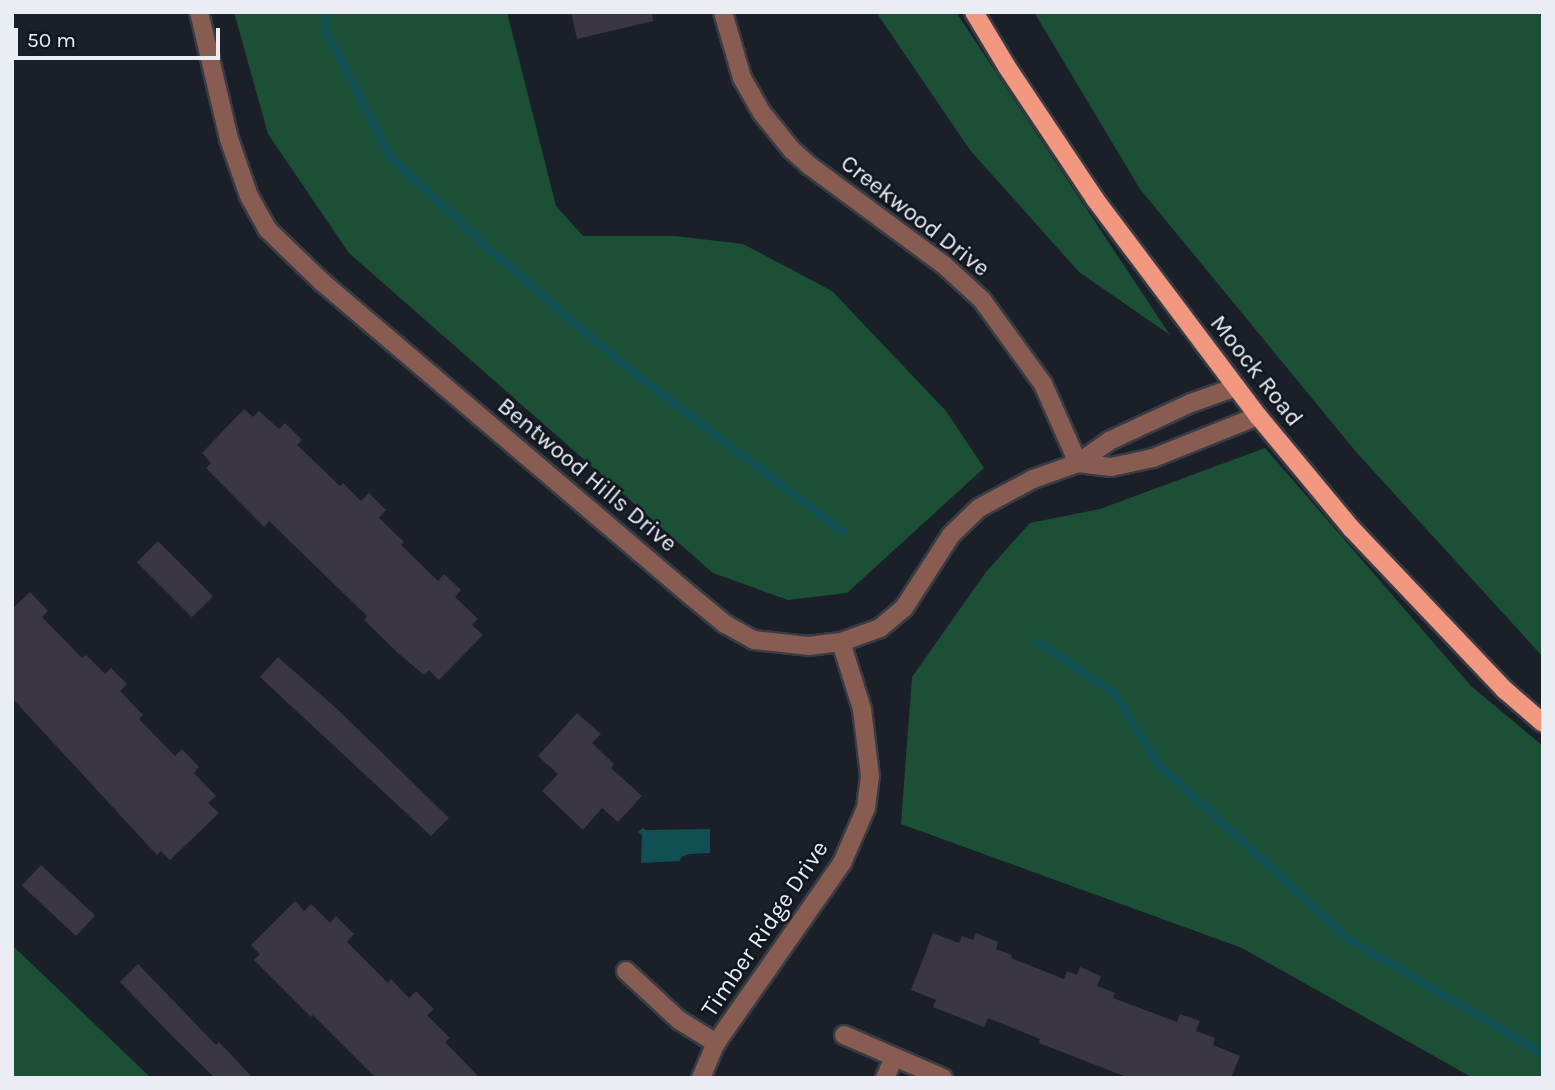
<!DOCTYPE html>
<style>
body{margin:0}
#map{position:relative;width:1555px;height:1090px;overflow:hidden;background:#1b1f28;font-family:Karla,sans-serif}
div>[style]{position:absolute}
.green>*{inset:0;background:#1b5036}
.water>*{inset:0;background:#105054}
.stream>*{height:8px;margin:-4px;padding:0 4px;transform-origin:4px;border-radius:4px;background:#105054}
.building>*{inset:0;background:#3b3742;transform-origin:0 0}
.roads{filter:drop-shadow(2px 0 #383c45) drop-shadow(-2px 0 #383c45) drop-shadow(0 2px #383c45) drop-shadow(0 -2px #383c45)}
.minor>*{height:18px;margin:-9px;padding:0 9px;transform-origin:9px;border-radius:9px;background:#885c50}
.major>*{height:18px;margin:-9px;padding:0 9px;transform-origin:9px;border-radius:9px;background:#f39880}
span{translate:-50% -50%;white-space:nowrap;text-align:center;line-height:1.15;-webkit-text-stroke:5px #12161f;paint-order:stroke}
.street-label{font-size:24px;color:#ebedf4}
.frame{position:absolute;inset:0;border:14px solid #ebedf4;pointer-events:none}
.scale{position:absolute;left:14px;top:28px;width:206px;height:32px;box-sizing:border-box;border:4px solid #ebedf4;border-top:0;padding-left:9px;font-size:21px;line-height:24px;white-space:nowrap;color:#ebedf4;-webkit-text-stroke:5px #12161f;paint-order:stroke}
</style>
<div id="map">
<div class="green">
<div style="clip-path:polygon(234px 12px,507px 12px,556px 206px,583px 236px,675px 236px,743px 244px,832px 291px,946px 411px,984px 468px,847px 593px,788px 600px,713px 573px,349px 253px,268px 134px)"></div>
<div style="clip-path:polygon(876px 12px,956px 12px,1170px 335px,1079px 272px,970px 150px)"></div>
<div style="clip-path:polygon(1034px 12px,1543px 12px,1543px 657px,1357px 453px,1140px 189px)"></div>
<div style="clip-path:polygon(1265px 448px,1471px 686px,1543px 746px,1543px 1078px,1473px 1078px,1242px 948px,901px 824px,912px 677px,986px 572px,1030px 523px,1100px 509px)"></div>
<div style="clip-path:polygon(12px 945px,151px 1078px,12px 1078px)"></div>
</div>
<div class="water">
<div style="clip-path:polygon(643px 828px,646px 830px,710px 829px,710px 853px,689px 854px,681px 857px,680px 861px,641px 863px,642px 835px,638px 832px)"></div>
</div>
<div class="stream">
<div style="left:324px;top:12px;width:20px;rotate:81deg"></div>
<div style="left:327px;top:32px;width:138px;rotate:63.2deg"></div>
<div style="left:389px;top:155px;width:140px;rotate:43.3deg"></div>
<div style="left:491px;top:251px;width:172px;rotate:40.7deg"></div>
<div style="left:621px;top:363px;width:280px;rotate:37.3deg"></div>
<div style="left:1038px;top:642px;width:92px;rotate:33.9deg"></div>
<div style="left:1114px;top:693px;width:85px;rotate:58deg"></div>
<div style="left:1159px;top:765px;width:255px;rotate:42.6deg"></div>
<div style="left:1347px;top:938px;width:228px;rotate:30.6deg"></div>
</div>
<div class="building">
<div style="clip-path:polygon(571px 12px,652px 12px,653px 21px,577px 39px)"></div>
<div style="clip-path:polygon(244px 409px,253px 417px,259px 411px,279px 429px,285px 423px,302px 440px,297px 445px,340px 486px,343px 483px,361px 501px,369px 493px,386px 510px,379px 518px,404px 542px,401px 545px,438px 581px,444px 574px,461px 590px,455px 597px,478px 619px,472px 625px,483px 635px,439px 680px,429px 670px,424px 675px,398px 653px,364px 620px,367px 616px,269px 521px,264px 527px,206px 468px,211px 463px,202px 453px)"></div>
<div style="left:158px;top:541px;width:78px;height:30px;rotate:45deg"></div>
<div style="clip-path:polygon(30px 592px,48px 611px,42px 617px,82px 658px,86px 655px,105px 674px,111px 668px,127px 684px,120px 691px,143px 715px,139px 719px,175px 756px,182px 749px,199px 767px,194px 773px,216px 796px,208px 803px,219px 813px,170px 860px,161px 851px,157px 855px,12px 698px,12px 609px)"></div>
<div style="clip-path:polygon(278px 657px,336px 708px,449px 818px,431px 836px,260px 677px)"></div>
<div style="clip-path:polygon(577px 713px,601px 734px,592px 743px,614px 764px,611px 768px,642px 796px,618px 822px,602px 808px,583px 830px,542px 791px,558px 774px,538px 756px)"></div>
<div style="left:41px;top:865px;width:74px;height:28px;rotate:43deg"></div>
<div style="clip-path:polygon(295px 901px,304px 911px,311px 904px,330px 923px,336px 916px,354px 934px,347px 942px,388px 983px,391px 979px,409px 998px,416px 991px,434px 1009px,427px 1015px,450px 1038px,445px 1042px,480px 1078px,376px 1078px,313px 1015px,311px 1017px,254px 960px,260px 954px,251px 945px)"></div>
<div style="clip-path:polygon(933px 933px,959px 943px,962px 936px,973px 940px,976px 933px,998px 942px,996px 949px,1012px 955px,1011px 958px,1064px 979px,1067px 971px,1077px 975px,1080px 967px,1101px 976px,1097px 986px,1115px 993px,1113px 998px,1177px 1022px,1180px 1014px,1200px 1021px,1196px 1031px,1215px 1038px,1213px 1045px,1240px 1056px,1231px 1078px,1129px 1078px,1039px 1043px,1040px 1039px,988px 1018px,984px 1027px,933px 1007px,936px 1000px,911px 990px)"></div>
<div style="clip-path:polygon(138px 964px,216px 1045px,219px 1042px,253px 1078px,215px 1078px,172px 1036px,120px 982px)"></div>
</div>
<div class="roads">
<div class="minor">
<div style="left:199px;top:12px;width:130px;rotate:76.7deg"></div>
<div style="left:229px;top:139px;width:60px;rotate:70.7deg"></div>
<div style="left:249px;top:196px;width:38px;rotate:61deg"></div>
<div style="left:267px;top:229px;width:76px;rotate:43.9deg"></div>
<div style="left:322px;top:282px;width:485px;rotate:40.4deg"></div>
<div style="left:691px;top:596px;width:44px;rotate:39.5deg"></div>
<div style="left:725px;top:624px;width:33px;rotate:29deg"></div>
<div style="left:754px;top:640px;width:54px;rotate:6.3deg"></div>
<div style="left:808px;top:646px;width:33px;rotate:-7deg"></div>
<div style="left:841px;top:642px;width:41px;rotate:-19.7deg"></div>
<div style="left:880px;top:628px;width:31px;rotate:-40deg"></div>
<div style="left:904px;top:608px;width:87px;rotate:-57.2deg"></div>
<div style="left:951px;top:535px;width:39px;rotate:-44deg"></div>
<div style="left:979px;top:508px;width:61px;rotate:-28.2deg"></div>
<div style="left:1033px;top:479px;width:48px;rotate:-19.6deg"></div>
<div style="left:1078px;top:463px;width:38px;rotate:-35deg"></div>
<div style="left:1109px;top:441px;width:90px;rotate:-24.9deg"></div>
<div style="left:1191px;top:403px;width:48px;rotate:-19.6deg"></div>
<div style="left:723px;top:12px;width:69px;rotate:73.9deg"></div>
<div style="left:742px;top:78px;width:40px;rotate:60.3deg"></div>
<div style="left:762px;top:113px;width:48px;rotate:51deg"></div>
<div style="left:792px;top:150px;width:24px;rotate:42deg"></div>
<div style="left:810px;top:166px;width:167px;rotate:36.5deg"></div>
<div style="left:944px;top:265px;width:52px;rotate:42.6deg"></div>
<div style="left:982px;top:300px;width:104px;rotate:54deg"></div>
<div style="left:1043px;top:384px;width:86px;rotate:66.1deg"></div>
<div style="left:1078px;top:463px;width:33px;rotate:7deg"></div>
<div style="left:1111px;top:467px;width:43px;rotate:-12.1deg"></div>
<div style="left:1153px;top:458px;width:113px;rotate:-21.8deg"></div>
<div style="left:626px;top:971px;width:72px;rotate:42.8deg"></div>
<div style="left:679px;top:1020px;width:44px;rotate:31.9deg"></div>
<div style="left:844px;top:1035px;width:108px;rotate:23.5deg"></div>
<div style="left:701px;top:1078px;width:38px;rotate:-67deg"></div>
<div style="left:716px;top:1043px;width:220px;rotate:-55deg"></div>
<div style="left:842px;top:863px;width:60px;rotate:-66.4deg"></div>
<div style="left:866px;top:808px;width:32px;rotate:-83deg"></div>
<div style="left:870px;top:776px;width:67px;rotate:-96.8deg"></div>
<div style="left:862px;top:709px;width:70px;rotate:-107.4deg"></div>
<div style="left:885px;top:1078px;width:22px;rotate:-66deg"></div>
</div>
<div class="major">
<div style="left:974px;top:12px;width:64px;rotate:59deg"></div>
<div style="left:1007px;top:67px;width:159px;rotate:56.3deg"></div>
<div style="left:1095px;top:199px;width:271px;rotate:53.1deg"></div>
<div style="left:1258px;top:416px;width:146px;rotate:50.3deg"></div>
<div style="left:1351px;top:528px;width:224px;rotate:46.5deg"></div>
<div style="left:1505px;top:690px;width:50px;rotate:41deg"></div>
</div>
</div>
<div class="street-label">
<span style="left:915px;top:216px;rotate:38deg">Creekwood Drive</span>
<span style="left:1256px;top:371px;rotate:52deg">Moock Road</span>
<span style="left:587px;top:475px;rotate:40deg">Bentwood Hills Drive</span>
<span style="left:765px;top:929px;rotate:-56deg">Timber Ridge Drive</span>
</div>
<div class="frame"></div>
<div class="scale">50 m</div>
</div>
